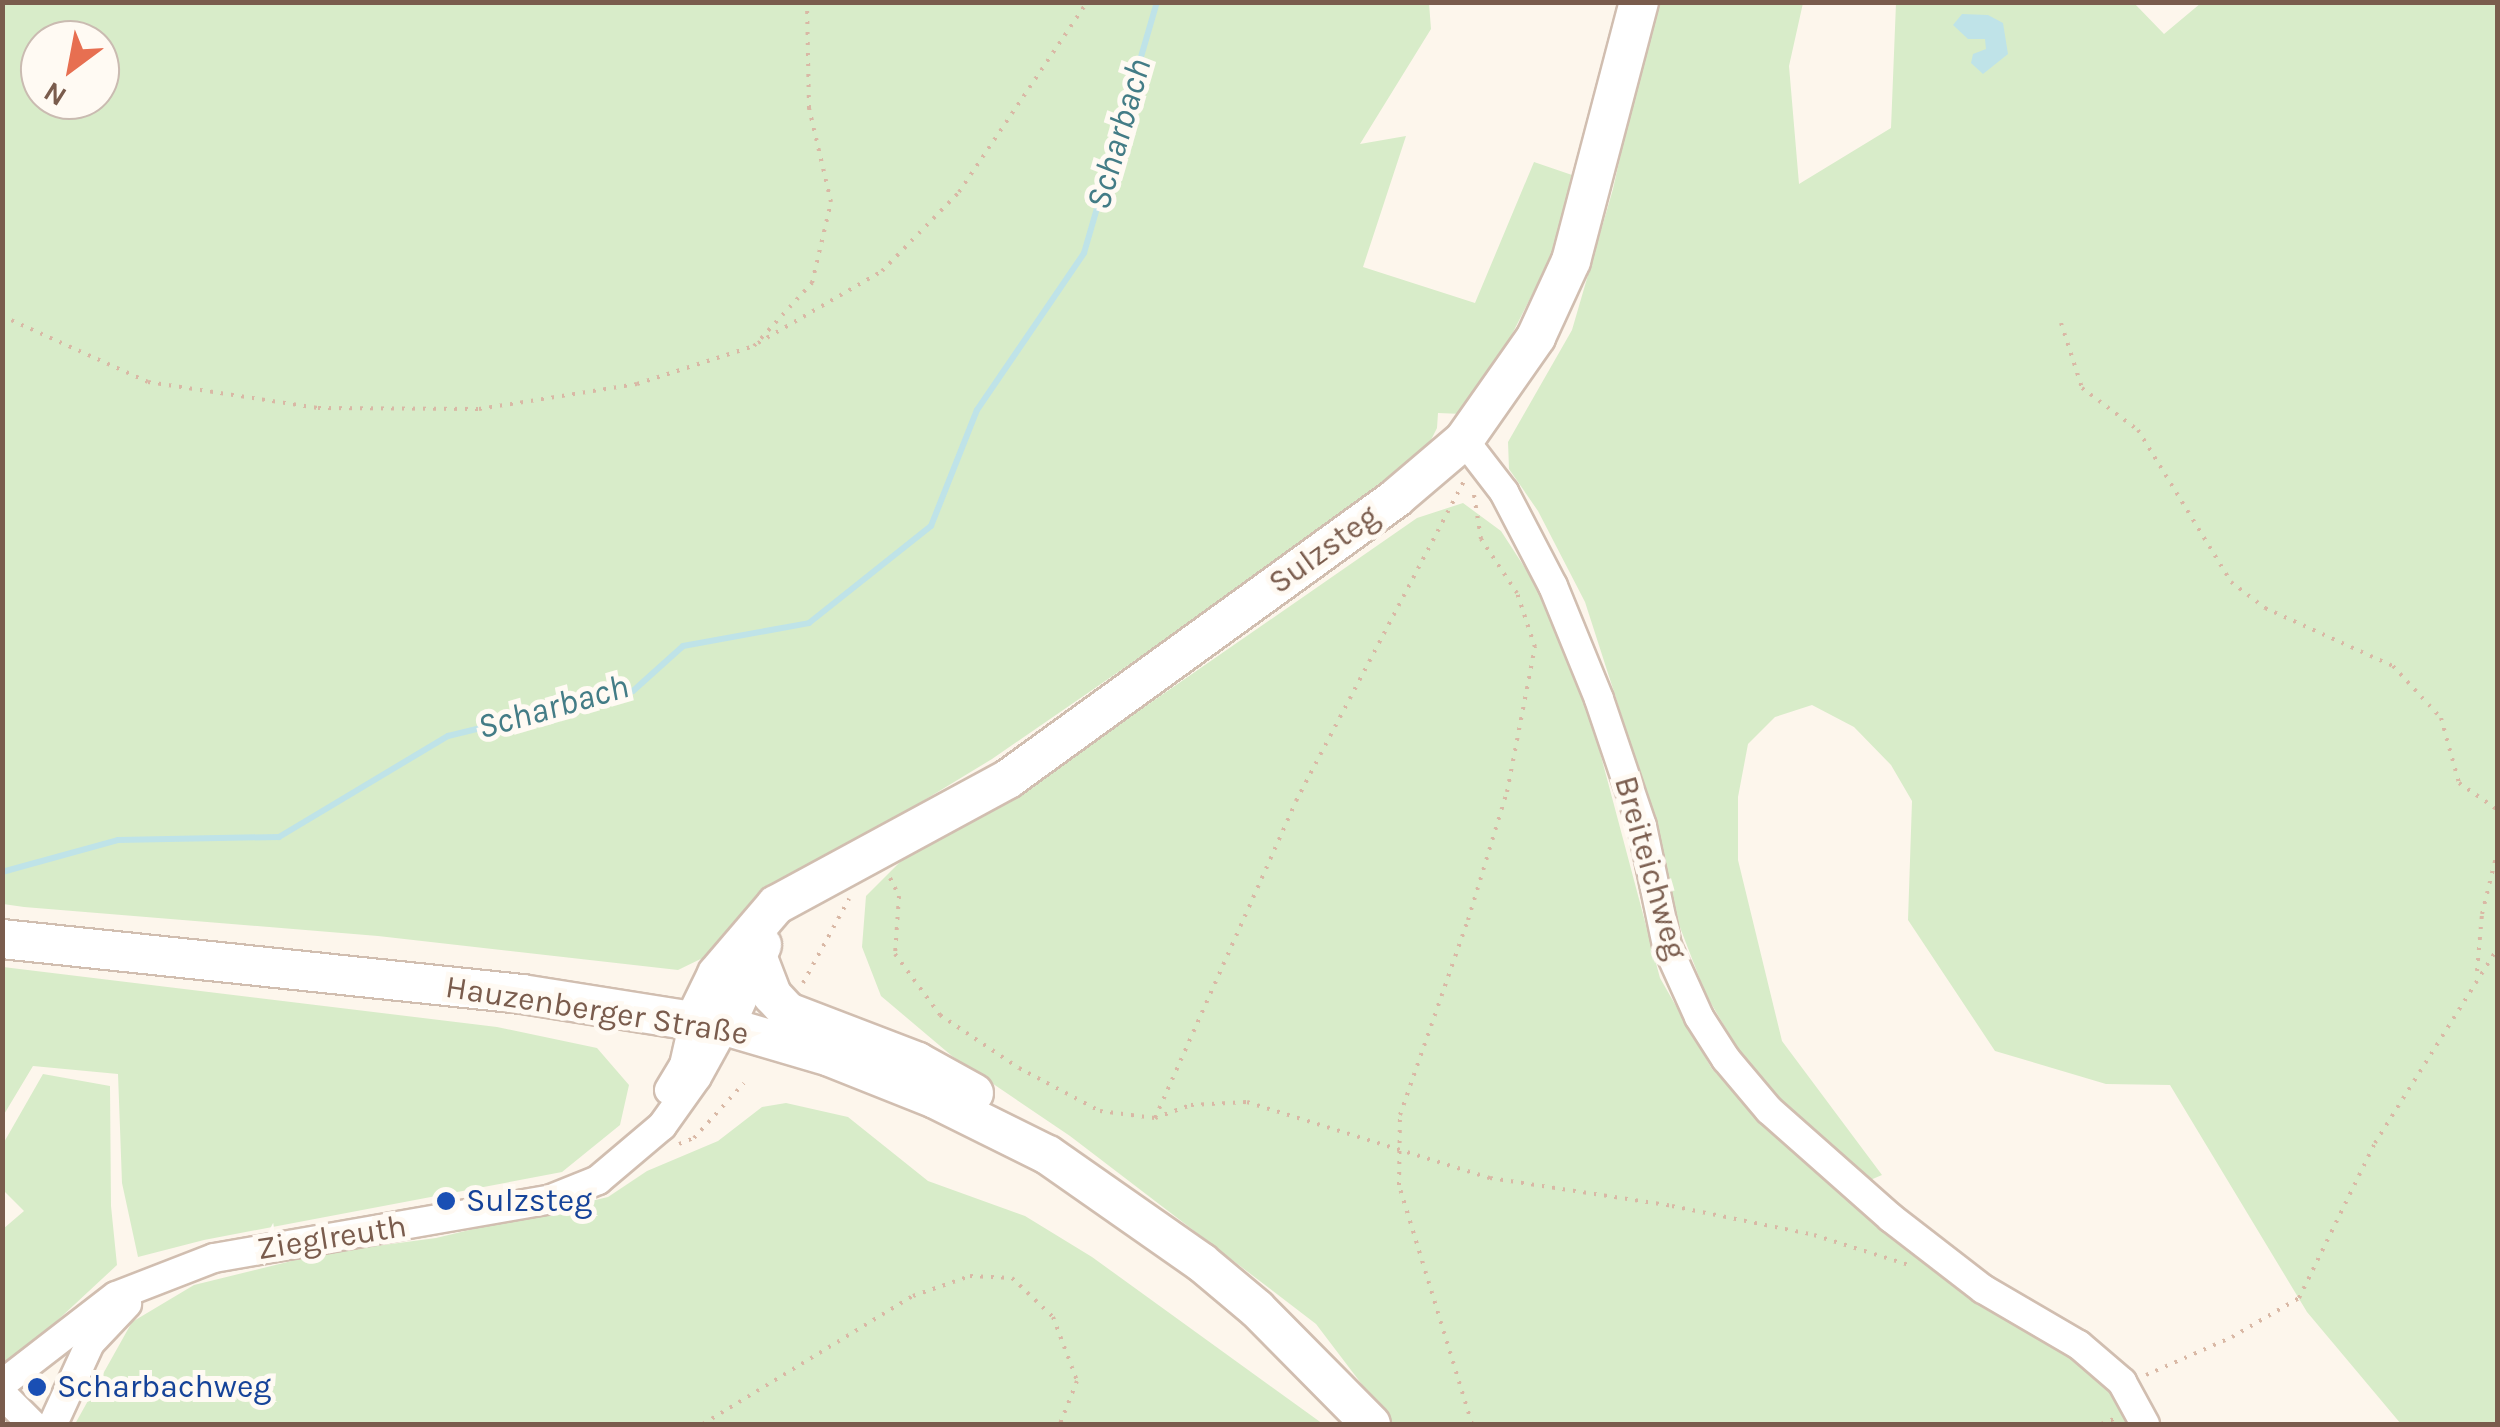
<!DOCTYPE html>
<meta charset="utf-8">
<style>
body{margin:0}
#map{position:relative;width:2500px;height:1427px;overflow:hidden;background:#fdf6ec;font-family:Karla,sans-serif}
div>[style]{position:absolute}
.green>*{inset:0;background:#d8ecc9}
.water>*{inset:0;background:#bfe3e8}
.stream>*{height:6px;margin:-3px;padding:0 3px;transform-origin:3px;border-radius:3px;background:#bfe3e8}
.path>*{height:4px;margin-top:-2px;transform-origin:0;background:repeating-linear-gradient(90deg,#d9b8a5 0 2.5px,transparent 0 10.5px)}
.roads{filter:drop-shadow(2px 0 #d1beb0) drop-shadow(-2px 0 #d1beb0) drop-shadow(0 2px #d1beb0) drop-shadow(0 -2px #d1beb0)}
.street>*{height:28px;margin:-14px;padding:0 14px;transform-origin:14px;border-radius:14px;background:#fff}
.secondary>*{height:38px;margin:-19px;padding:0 19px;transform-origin:19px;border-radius:19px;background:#fff}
.dots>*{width:28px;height:28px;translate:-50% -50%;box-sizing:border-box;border:5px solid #fffaf3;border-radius:50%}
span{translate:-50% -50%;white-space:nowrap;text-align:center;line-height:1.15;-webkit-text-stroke:10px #fffaf3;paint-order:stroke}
.street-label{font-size:32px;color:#7a5c4d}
.transit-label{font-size:32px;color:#164399}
.left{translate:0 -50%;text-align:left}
.water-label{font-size:35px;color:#437c86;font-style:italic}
.frame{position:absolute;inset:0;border:5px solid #7a5c4d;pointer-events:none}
.north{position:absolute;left:20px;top:20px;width:100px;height:100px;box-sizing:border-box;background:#fffaf3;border:2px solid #cabbb1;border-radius:50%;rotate:212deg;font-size:28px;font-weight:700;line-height:40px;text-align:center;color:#7a5c4d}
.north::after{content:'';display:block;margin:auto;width:35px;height:45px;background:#e76f51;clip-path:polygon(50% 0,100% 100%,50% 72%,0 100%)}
</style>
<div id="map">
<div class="green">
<div style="clip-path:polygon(evenodd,3px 3px,1429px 3px,1431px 29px,1360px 144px,1406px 136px,1363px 267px,1475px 303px,1534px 162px,1572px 175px,1552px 255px,1495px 368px,1462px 414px,1438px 413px,1437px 428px,1424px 454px,1304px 544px,992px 759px,811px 869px,715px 952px,678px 970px,378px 936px,24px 907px,3px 904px,3px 3px,40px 40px,100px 40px,100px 100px,40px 100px,40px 40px)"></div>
<div style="clip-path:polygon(1654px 3px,1803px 3px,1789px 66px,1799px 184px,1891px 128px,1896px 3px,2134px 3px,2164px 34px,2201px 3px,2497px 3px,2497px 1424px,2401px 1424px,2307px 1312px,2170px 1085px,2106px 1084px,1995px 1051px,1908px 920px,1912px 801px,1891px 765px,1854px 727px,1812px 705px,1775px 717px,1748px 744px,1738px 797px,1738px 860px,1782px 1041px,1882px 1175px,1868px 1181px,1789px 1113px,1741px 1054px,1706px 995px,1671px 904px,1654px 816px,1585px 602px,1538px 511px,1509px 469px,1508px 442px,1572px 330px,1613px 189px)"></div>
<div style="clip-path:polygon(1463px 503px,1501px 531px,1547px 602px,1593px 726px,1660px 978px,1712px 1069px,1789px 1144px,2079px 1352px,2135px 1424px,1392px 1424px,1316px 1324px,1070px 1136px,952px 1056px,881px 996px,862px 947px,866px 896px,904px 858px,1016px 796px,1417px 518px)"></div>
<div style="clip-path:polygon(3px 967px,497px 1027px,597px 1048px,629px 1085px,620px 1125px,562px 1172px,204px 1240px,138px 1257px,122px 1183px,118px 1074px,33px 1066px,3px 1116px)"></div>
<div style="clip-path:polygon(43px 1074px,110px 1086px,111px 1206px,117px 1265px,3px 1371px,3px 1229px,24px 1211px,3px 1190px,3px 1144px)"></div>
<div style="clip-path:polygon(786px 1103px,848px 1117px,928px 1181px,1025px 1216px,1092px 1257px,1323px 1424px,75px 1424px,132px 1322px,194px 1285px,324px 1253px,436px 1238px,608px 1197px,647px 1171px,718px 1141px,762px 1107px)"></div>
</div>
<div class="water">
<div style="clip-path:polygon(1962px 14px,1988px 15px,2003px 23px,2008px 54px,1983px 74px,1971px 63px,1973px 54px,1986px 49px,1985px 39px,1968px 39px,1953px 25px)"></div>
</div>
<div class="stream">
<div style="left:2px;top:872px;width:120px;rotate:-15.4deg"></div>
<div style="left:118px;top:840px;width:161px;rotate:-1.1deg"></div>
<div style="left:279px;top:837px;width:197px;rotate:-30.9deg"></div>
<div style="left:448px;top:736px;width:190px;rotate:-13.7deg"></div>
<div style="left:633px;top:691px;width:67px;rotate:-42deg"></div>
<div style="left:683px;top:646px;width:128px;rotate:-10.3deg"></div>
<div style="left:809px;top:623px;width:156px;rotate:-38.5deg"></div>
<div style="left:931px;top:526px;width:125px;rotate:-68.4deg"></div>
<div style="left:977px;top:410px;width:190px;rotate:-55.7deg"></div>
<div style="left:1084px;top:253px;width:261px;rotate:-73.8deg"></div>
</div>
<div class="path">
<div style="left:2px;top:316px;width:160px;rotate:24.3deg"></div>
<div style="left:148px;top:382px;width:172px;rotate:8.7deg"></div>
<div style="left:318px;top:408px;width:161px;rotate:0.4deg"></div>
<div style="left:479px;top:409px;width:160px;rotate:-9deg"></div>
<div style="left:637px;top:384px;width:123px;rotate:-18deg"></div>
<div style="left:754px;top:346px;width:86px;rotate:-47.4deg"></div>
<div style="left:812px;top:283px;width:83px;rotate:-76.8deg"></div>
<div style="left:831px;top:202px;width:97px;rotate:-103.2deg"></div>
<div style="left:809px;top:108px;width:106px;rotate:-91.1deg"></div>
<div style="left:2061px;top:323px;width:68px;rotate:72.1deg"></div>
<div style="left:2082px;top:388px;width:70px;rotate:36.9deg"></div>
<div style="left:2138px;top:430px;width:178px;rotate:58.5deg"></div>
<div style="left:2231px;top:582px;width:43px;rotate:37.4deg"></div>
<div style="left:2265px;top:608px;width:141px;rotate:24.4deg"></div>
<div style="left:2393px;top:666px;width:71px;rotate:47.3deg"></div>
<div style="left:2441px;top:718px;width:67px;rotate:74.5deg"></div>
<div style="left:2459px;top:783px;width:47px;rotate:34.7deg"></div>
<div style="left:758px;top:343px;width:143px;rotate:-30.1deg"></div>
<div style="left:882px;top:271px;width:110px;rotate:-45.7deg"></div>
<div style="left:959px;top:192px;width:229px;rotate:-56deg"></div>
<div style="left:890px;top:878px;width:20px;rotate:63deg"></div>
<div style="left:899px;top:896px;width:58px;rotate:93.9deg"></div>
<div style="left:895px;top:954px;width:76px;rotate:53.6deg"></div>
<div style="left:940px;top:1015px;width:95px;rotate:33.9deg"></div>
<div style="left:1019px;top:1068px;width:92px;rotate:28deg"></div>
<div style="left:1100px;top:1111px;width:55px;rotate:7.3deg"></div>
<div style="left:1155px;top:1118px;width:38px;rotate:-20deg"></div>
<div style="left:1191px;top:1105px;width:56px;rotate:-3.1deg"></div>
<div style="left:1247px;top:1102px;width:255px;rotate:17.4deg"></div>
<div style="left:1490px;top:1178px;width:184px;rotate:8.7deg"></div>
<div style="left:1672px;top:1206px;width:145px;rotate:11.5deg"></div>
<div style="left:1814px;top:1235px;width:100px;rotate:17.5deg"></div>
<div style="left:2477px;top:971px;width:57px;rotate:-85deg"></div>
<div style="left:2482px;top:914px;width:67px;rotate:-76.2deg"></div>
<div style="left:803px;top:983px;width:96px;rotate:-61.3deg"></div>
<div style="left:1155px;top:1118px;width:347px;rotate:-66deg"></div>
<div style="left:1296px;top:801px;width:364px;rotate:-62.3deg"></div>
<div style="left:679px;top:1144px;width:16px;rotate:-22deg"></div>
<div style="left:694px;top:1138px;width:74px;rotate:-47.7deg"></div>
<div style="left:2146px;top:1375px;width:94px;rotate:-23.8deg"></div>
<div style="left:2232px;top:1337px;width:78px;rotate:-30.2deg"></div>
<div style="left:2299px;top:1298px;width:173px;rotate:-63.9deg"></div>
<div style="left:2375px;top:1143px;width:231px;rotate:-57.8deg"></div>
<div style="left:703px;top:1424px;width:246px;rotate:-31.4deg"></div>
<div style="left:913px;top:1296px;width:60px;rotate:-19.3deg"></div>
<div style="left:970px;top:1276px;width:42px;rotate:2.7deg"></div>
<div style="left:1012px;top:1278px;width:57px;rotate:43.6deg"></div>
<div style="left:1053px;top:1317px;width:68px;rotate:69.4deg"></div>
<div style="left:1077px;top:1381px;width:46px;rotate:111.6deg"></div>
<div style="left:1472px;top:1424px;width:250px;rotate:-107deg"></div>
<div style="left:1399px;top:1185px;width:70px;rotate:-89.2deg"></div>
<div style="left:1400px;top:1115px;width:207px;rotate:-70.8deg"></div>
<div style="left:1468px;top:920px;width:134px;rotate:-73.1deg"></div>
<div style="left:1507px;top:792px;width:148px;rotate:-79.1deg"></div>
<div style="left:1535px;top:647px;width:57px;rotate:-108.4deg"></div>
<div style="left:1517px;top:593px;width:65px;rotate:-123.7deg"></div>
<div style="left:1481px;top:539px;width:45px;rotate:-99deg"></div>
<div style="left:2101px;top:1424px;width:14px;rotate:-21deg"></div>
</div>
<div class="roads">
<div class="street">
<div style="left:1464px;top:440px;width:66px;rotate:52.4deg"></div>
<div style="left:1504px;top:492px;width:106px;rotate:62.5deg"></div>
<div style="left:1553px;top:586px;width:122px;rotate:67.8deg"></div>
<div style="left:1599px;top:699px;width:134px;rotate:71.3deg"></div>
<div style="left:1642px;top:826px;width:123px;rotate:78.2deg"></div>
<div style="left:1667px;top:946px;width:78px;rotate:65.7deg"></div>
<div style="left:1699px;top:1017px;width:50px;rotate:57.3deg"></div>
<div style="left:1726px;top:1059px;width:67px;rotate:49.9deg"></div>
<div style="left:1769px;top:1110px;width:163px;rotate:41.5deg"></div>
<div style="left:1891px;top:1218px;width:116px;rotate:37.7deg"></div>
<div style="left:1983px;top:1289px;width:111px;rotate:30.3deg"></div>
<div style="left:2079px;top:1345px;width:57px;rotate:40.7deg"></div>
<div style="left:2122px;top:1382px;width:48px;rotate:61.3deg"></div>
<div style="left:669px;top:1090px;width:29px;rotate:-59deg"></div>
<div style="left:684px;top:1065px;width:45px;rotate:-77.2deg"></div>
<div style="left:2px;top:1384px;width:144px;rotate:-37.7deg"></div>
<div style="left:116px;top:1296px;width:105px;rotate:-21.2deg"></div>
<div style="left:214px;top:1258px;width:342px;rotate:-9.9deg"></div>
<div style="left:551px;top:1199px;width:51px;rotate:-22deg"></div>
<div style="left:598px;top:1180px;width:84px;rotate:-40.2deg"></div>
<div style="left:662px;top:1126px;width:60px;rotate:-54.5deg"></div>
<div style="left:697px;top:1077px;width:58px;rotate:-61.2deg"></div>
<div style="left:2px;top:1394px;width:42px;rotate:45deg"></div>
<div style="left:53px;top:1424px;width:89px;rotate:-65.4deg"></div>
<div style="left:90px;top:1343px;width:54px;rotate:-46.5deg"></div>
</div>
<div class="secondary">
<div style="left:2px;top:939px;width:523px;rotate:6.04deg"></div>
<div style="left:522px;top:994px;width:206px;rotate:9deg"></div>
<div style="left:725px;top:1026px;width:109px;rotate:16.4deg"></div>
<div style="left:830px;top:1057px;width:113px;rotate:21.8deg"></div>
<div style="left:935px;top:1099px;width:126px;rotate:26.4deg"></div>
<div style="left:1048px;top:1155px;width:187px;rotate:35deg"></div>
<div style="left:1201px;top:1262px;width:73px;rotate:40deg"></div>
<div style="left:1257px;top:1309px;width:162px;rotate:45.3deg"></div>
<div style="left:758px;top:958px;width:40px;rotate:69deg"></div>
<div style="left:772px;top:995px;width:23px;rotate:47deg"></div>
<div style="left:788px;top:1012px;width:139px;rotate:21deg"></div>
<div style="left:918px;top:1062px;width:64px;rotate:29deg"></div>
<div style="left:694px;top:1021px;width:52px;rotate:-63.9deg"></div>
<div style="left:717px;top:974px;width:91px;rotate:-49.5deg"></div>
<div style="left:776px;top:905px;width:264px;rotate:-28.5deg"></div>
<div style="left:1008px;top:779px;width:480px;rotate:-35.9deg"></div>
<div style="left:1397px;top:497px;width:88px;rotate:-40.4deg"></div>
<div style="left:1464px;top:440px;width:126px;rotate:-55deg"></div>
<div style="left:1536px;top:337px;width:84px;rotate:-65.3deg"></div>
<div style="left:1571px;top:261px;width:268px;rotate:-75.3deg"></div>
<div style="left:725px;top:1026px;width:89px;rotate:-65.4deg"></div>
</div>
</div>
<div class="dots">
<div style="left:446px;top:1201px;background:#1a4fb4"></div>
<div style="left:37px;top:1387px;background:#1a4fb4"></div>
</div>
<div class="street-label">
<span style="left:1324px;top:550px;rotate:-36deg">Sulzsteg</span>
<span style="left:1650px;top:868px;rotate:74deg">Breiteichweg</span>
<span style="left:597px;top:1011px;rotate:9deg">Hauzenberger Straße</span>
<span style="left:332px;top:1238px;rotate:-9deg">Zieglreuth</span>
</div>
<div class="transit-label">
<span class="left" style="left:466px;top:1201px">Sulzsteg</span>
<span class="left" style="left:57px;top:1387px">Scharbachweg</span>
</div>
<div class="water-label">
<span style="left:1119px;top:134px;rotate:-74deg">Scharbach</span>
<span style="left:553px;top:707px;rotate:-16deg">Scharbach</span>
</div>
<div class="frame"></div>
<div class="north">N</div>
</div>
